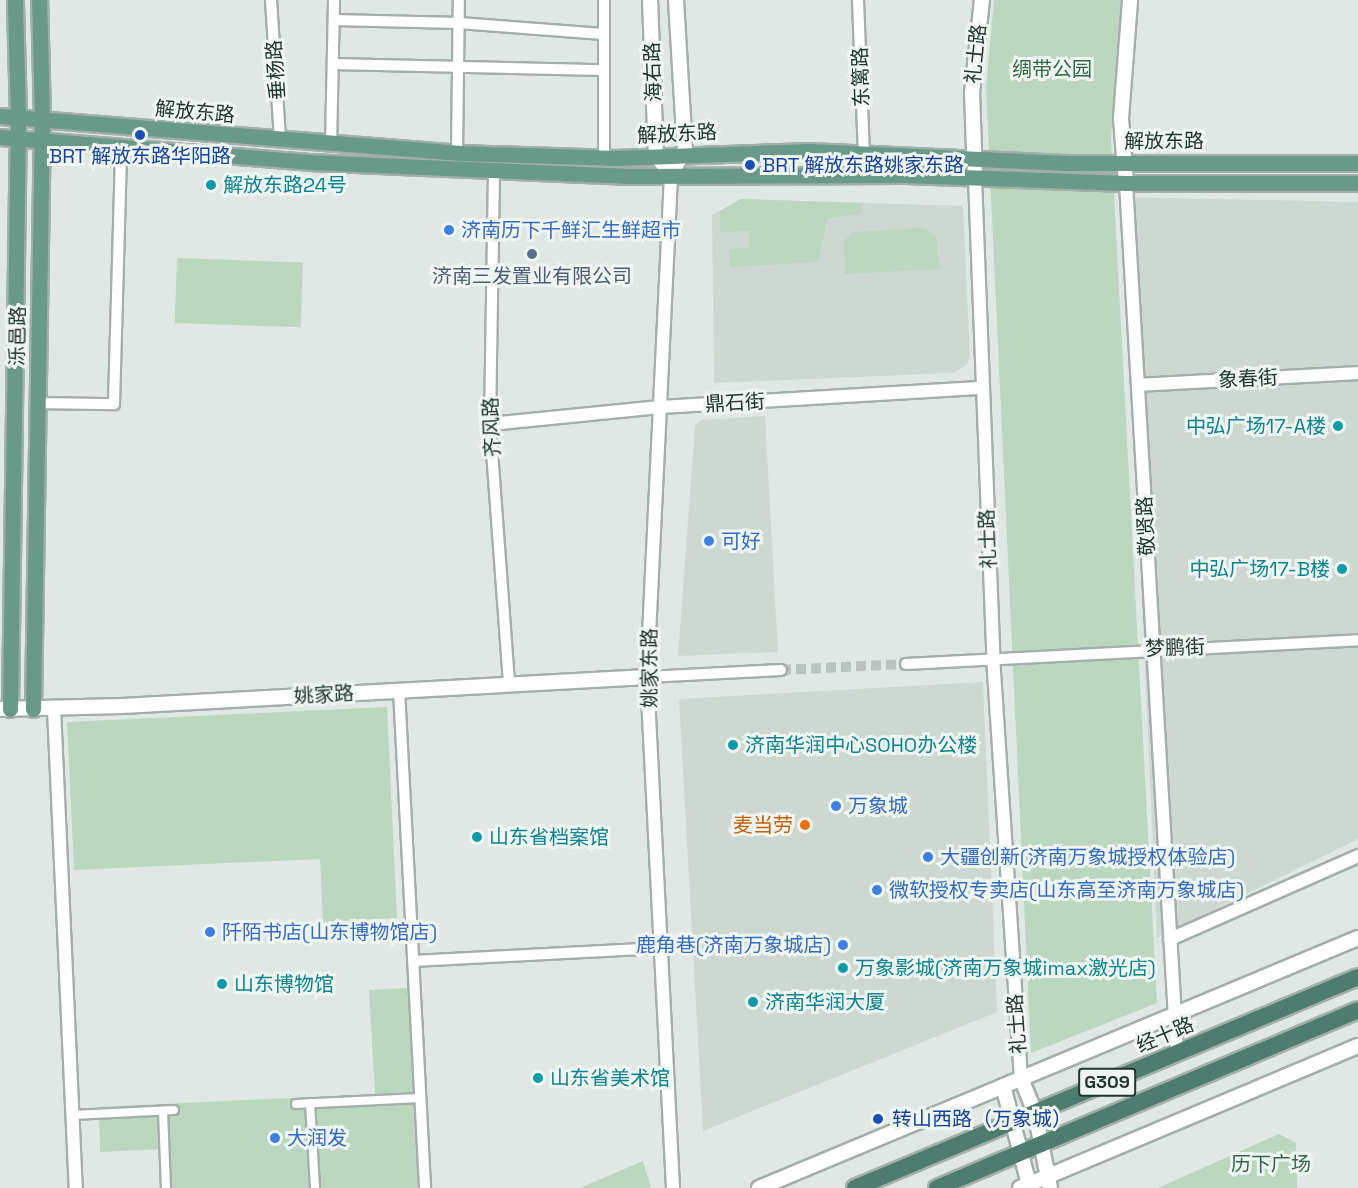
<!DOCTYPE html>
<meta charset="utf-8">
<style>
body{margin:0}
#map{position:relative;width:1358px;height:1188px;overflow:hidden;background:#dfe8e4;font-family:"Space Grotesk","Noto Sans SC",sans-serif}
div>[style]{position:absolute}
.built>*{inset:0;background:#ced8d3}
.green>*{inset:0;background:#bbd7c0;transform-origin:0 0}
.minor-tunnel>*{height:10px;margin-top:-5px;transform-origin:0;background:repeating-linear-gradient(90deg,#b9c4c0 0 10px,transparent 0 15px)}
.roads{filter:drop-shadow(2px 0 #a3afaa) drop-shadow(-2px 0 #a3afaa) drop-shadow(0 2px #a3afaa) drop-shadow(0 -2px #a3afaa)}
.pedestrian>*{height:8px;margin:-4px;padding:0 4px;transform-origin:4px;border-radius:4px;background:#fff}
.minor>*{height:10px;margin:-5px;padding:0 5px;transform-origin:5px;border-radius:5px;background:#fff}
.tertiary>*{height:12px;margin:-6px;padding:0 6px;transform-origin:6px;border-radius:6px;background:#fff}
.secondary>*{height:14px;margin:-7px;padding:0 7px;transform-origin:7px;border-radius:7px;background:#fff}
.primary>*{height:15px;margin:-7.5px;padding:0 7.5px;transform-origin:7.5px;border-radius:7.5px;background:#699989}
.trunk>*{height:16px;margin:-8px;padding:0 8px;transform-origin:8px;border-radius:8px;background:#4e7c6e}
.dots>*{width:16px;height:16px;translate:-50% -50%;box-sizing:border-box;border:3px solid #eff6f2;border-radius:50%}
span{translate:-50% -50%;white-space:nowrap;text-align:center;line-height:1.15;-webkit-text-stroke:6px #eff6f2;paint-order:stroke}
.shield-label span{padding:2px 4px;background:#eff6f2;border:2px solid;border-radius:4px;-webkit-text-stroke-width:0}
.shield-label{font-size:18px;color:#223630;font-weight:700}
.street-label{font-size:20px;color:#223630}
.park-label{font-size:20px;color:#326843}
.transit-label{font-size:20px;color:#164399}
.left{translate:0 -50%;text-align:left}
.culture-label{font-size:20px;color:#0d838f}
.right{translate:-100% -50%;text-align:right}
.shop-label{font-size:20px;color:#366cbe}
.service-label{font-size:20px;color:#4e5e75}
.food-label{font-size:20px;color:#c56008}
</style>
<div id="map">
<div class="built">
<div style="clip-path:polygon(1124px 197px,1358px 202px,1358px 839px,1157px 938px)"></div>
<div style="clip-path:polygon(741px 199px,963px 206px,970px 357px,967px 365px,953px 373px,714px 383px,712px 215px)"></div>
<div style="clip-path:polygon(765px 416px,778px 652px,678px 656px,695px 426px,701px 420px)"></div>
<div style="clip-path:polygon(983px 682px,997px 1012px,703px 1131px,679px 699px)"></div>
</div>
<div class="green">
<div style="clip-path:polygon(994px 0,1121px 0,1111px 138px,1157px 1003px,1031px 1053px,986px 88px)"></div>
<div style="clip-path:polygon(741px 199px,863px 203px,861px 214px,828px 218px,818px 262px,730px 267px,729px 249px,749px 248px,749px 231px,720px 232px,720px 211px)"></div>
<div style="clip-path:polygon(924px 228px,936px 237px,940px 269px,845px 274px,844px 242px,852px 232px)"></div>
<div style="left:177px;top:258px;width:126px;height:65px;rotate:2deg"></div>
<div style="clip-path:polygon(387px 707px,397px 918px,323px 922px,320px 859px,74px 870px,67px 722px)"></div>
<div style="clip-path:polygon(408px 988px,418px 1188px,167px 1188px,165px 1149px,100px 1152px,99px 1107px,375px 1094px,369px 990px)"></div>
<div style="clip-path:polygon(1279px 1134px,1296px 1143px,1297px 1188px,1158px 1188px)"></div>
<div style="clip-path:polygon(643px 1161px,651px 1188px,580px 1188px)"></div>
</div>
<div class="minor-tunnel">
<div style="left:781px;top:670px;width:125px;rotate:-2.7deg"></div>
</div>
<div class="roads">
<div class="pedestrian">
<div style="left:310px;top:1103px;width:85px;rotate:86.6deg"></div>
<div style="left:296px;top:1104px;width:124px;rotate:-2.8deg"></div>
<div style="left:163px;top:1111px;width:77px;rotate:87.8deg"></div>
<div style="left:73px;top:1115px;width:101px;rotate:-2.8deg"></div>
</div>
<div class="minor">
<div style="left:271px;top:0;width:141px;rotate:86.3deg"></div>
<div style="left:604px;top:0;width:158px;rotate:90deg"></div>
<div style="left:858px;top:0;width:154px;rotate:87.8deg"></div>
<div style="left:334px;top:20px;width:125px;rotate:1.4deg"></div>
<div style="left:459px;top:23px;width:144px;rotate:4.4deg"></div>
<div style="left:333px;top:64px;width:270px;rotate:1.3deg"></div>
<div style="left:331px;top:145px;width:145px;rotate:-88.8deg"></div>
<div style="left:457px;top:153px;width:153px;rotate:-89.3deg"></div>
<div style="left:494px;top:171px;width:253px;rotate:90.9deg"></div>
<div style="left:490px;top:424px;width:260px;rotate:85.8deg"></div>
<div style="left:38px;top:403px;width:76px;rotate:0.8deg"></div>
<div style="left:114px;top:404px;width:257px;rotate:-88.4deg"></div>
<div style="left:906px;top:664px;width:453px;rotate:-3deg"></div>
<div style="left:647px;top:677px;width:134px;rotate:-3deg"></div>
<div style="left:399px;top:690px;width:499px;rotate:87deg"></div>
<div style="left:413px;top:961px;width:248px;rotate:-3deg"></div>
</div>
<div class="tertiary">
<div style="left:975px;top:178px;width:479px;rotate:87.8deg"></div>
<div style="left:993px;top:657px;width:422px;rotate:86.2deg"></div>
<div style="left:1126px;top:183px;width:870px;rotate:86.64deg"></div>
<div style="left:1138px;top:385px;width:220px;rotate:-3.1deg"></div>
<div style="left:490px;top:424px;width:171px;rotate:-5.7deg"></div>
<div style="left:660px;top:407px;width:323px;rotate:-3.4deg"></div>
<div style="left:54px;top:709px;width:480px;rotate:87.4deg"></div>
<div style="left:1170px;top:939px;width:206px;rotate:-23.8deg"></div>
<div style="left:673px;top:1188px;width:512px;rotate:-92.91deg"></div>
<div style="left:647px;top:677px;width:503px;rotate:-87.26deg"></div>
<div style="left:671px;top:175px;width:26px;rotate:-58deg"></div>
</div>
<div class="secondary">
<div style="left:650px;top:0;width:155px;rotate:87.8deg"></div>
<div style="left:656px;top:155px;width:25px;rotate:53deg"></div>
<div style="left:676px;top:0;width:153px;rotate:86.6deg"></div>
<div style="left:975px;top:178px;width:85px;rotate:-92deg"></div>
<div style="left:972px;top:93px;width:94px;rotate:-83.9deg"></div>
<div style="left:1126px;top:183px;width:65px;rotate:-94.4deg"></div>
<div style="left:1121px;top:118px;width:118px;rotate:-85.6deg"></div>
<div style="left:0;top:709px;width:122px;rotate:-1.4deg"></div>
<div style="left:122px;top:706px;width:526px;rotate:-3.16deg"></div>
<div style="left:1021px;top:1078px;width:37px;rotate:68deg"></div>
<div style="left:1035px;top:1112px;width:77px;rotate:78.8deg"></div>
<div style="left:1003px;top:1086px;width:106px;rotate:75.2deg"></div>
<div style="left:759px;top:1188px;width:649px;rotate:-22.65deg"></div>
<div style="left:1020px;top:1188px;width:367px;rotate:-22.8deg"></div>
</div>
<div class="primary">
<div style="left:0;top:116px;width:462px;rotate:4.6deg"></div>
<div style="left:461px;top:153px;width:154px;rotate:1.9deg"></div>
<div style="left:615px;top:158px;width:194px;rotate:-2.1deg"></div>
<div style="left:809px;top:151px;width:257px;rotate:2.7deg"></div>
<div style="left:1066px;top:163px;width:292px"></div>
<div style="left:0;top:137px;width:310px;rotate:4.6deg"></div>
<div style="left:309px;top:162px;width:316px;rotate:2.5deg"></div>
<div style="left:625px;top:176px;width:280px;rotate:-0.2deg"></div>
<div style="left:905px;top:175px;width:221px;rotate:2.1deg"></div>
<div style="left:1126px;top:183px;width:232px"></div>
<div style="left:10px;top:709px;width:592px;rotate:-89.23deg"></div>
<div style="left:18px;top:117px;width:117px;rotate:-91.5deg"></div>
<div style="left:33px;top:709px;width:590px;rotate:-89.13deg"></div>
<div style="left:42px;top:119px;width:119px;rotate:-91.4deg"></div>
</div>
<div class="trunk">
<div style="left:855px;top:1188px;width:545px;rotate:-22.76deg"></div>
<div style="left:937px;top:1188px;width:457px;rotate:-22.9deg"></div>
</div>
</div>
<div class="dots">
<div style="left:140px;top:135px;background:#1a4fb4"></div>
<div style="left:750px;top:165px;background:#1a4fb4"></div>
<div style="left:211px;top:185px;background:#0f9aa8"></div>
<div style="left:449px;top:230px;background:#3f7fe0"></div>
<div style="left:532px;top:254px;background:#5c6f8a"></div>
<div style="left:1338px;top:426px;background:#0f9aa8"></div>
<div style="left:709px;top:541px;background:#3f7fe0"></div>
<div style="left:1342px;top:569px;background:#0f9aa8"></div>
<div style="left:733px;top:745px;background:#0f9aa8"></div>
<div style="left:836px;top:806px;background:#3f7fe0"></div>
<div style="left:805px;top:825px;background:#e8710a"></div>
<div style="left:477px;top:837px;background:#0f9aa8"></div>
<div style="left:928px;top:857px;background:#3f7fe0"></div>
<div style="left:877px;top:890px;background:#3f7fe0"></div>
<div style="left:210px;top:932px;background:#3f7fe0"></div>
<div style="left:843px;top:945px;background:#3f7fe0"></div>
<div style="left:843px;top:968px;background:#0f9aa8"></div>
<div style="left:222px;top:984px;background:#0f9aa8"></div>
<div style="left:753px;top:1002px;background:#0f9aa8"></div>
<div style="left:538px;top:1078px;background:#0f9aa8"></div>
<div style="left:878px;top:1119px;background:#1a4fb4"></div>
<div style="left:275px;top:1138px;background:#3f7fe0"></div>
</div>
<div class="shield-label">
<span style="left:1107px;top:1082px">G309</span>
</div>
<div class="street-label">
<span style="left:976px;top:54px;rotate:-84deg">礼士路</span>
<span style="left:276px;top:70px;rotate:-94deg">垂杨路</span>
<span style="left:653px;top:72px;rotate:-92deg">海右路</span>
<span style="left:861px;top:77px;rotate:-92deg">东篱路</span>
<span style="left:195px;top:112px;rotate:5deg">解放东路</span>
<span style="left:677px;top:134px;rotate:-3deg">解放东路</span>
<span style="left:1164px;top:141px">解放东路</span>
<span style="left:18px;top:336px;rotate:-89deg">泺邑路</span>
<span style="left:1248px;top:379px;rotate:-3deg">象春街</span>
<span style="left:735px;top:403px;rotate:-3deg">鼎石街</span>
<span style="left:492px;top:427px;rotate:-92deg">齐风路</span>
<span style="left:1146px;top:526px;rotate:-93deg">敬贤路</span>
<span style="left:988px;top:539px;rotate:-92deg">礼士路</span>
<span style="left:1175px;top:648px;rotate:-2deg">梦鹏街</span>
<span style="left:650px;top:668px;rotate:-90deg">姚家东路</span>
<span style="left:324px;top:695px;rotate:-3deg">姚家路</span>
<span style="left:1017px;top:1024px;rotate:-94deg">礼士路</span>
<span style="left:1165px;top:1035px;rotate:-23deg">经十路</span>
</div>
<div class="park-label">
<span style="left:1052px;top:69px">绸带公园</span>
<span style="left:1271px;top:1164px">历下广场</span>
</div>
<div class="transit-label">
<span style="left:140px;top:156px">BRT 解放东路华阳路</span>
<span class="left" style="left:762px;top:165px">BRT 解放东路姚家东路</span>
<span class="left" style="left:892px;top:1119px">转山西路（万象城）</span>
</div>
<div class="culture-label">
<span class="left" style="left:223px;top:185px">解放东路24号</span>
<span class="right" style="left:1326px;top:426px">中弘广场17-A楼</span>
<span class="right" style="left:1330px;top:569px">中弘广场17-B楼</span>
<span class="left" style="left:745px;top:745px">济南华润中心SOHO办公楼</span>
<span class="left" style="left:489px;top:837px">山东省档案馆</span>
<span class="left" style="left:855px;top:968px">万象影城(济南万象城imax激光店)</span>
<span class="left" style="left:234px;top:984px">山东博物馆</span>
<span class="left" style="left:765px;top:1002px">济南华润大厦</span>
<span class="left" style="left:550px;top:1078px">山东省美术馆</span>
</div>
<div class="shop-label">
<span class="left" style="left:461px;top:230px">济南历下千鲜汇生鲜超市</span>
<span class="left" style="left:721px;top:541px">可好</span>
<span class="left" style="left:848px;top:806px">万象城</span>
<span class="left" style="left:940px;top:857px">大疆创新(济南万象城授权体验店)</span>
<span class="left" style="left:889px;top:890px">微软授权专卖店(山东高至济南万象城店)</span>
<span class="left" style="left:222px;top:932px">阡陌书店(山东博物馆店)</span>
<span class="right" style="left:831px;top:945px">鹿角巷(济南万象城店)</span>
<span class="left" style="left:287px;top:1138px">大润发</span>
</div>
<div class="service-label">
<span style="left:532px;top:276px">济南三发置业有限公司</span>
</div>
<div class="food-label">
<span class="right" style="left:793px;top:825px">麦当劳</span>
</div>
</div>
